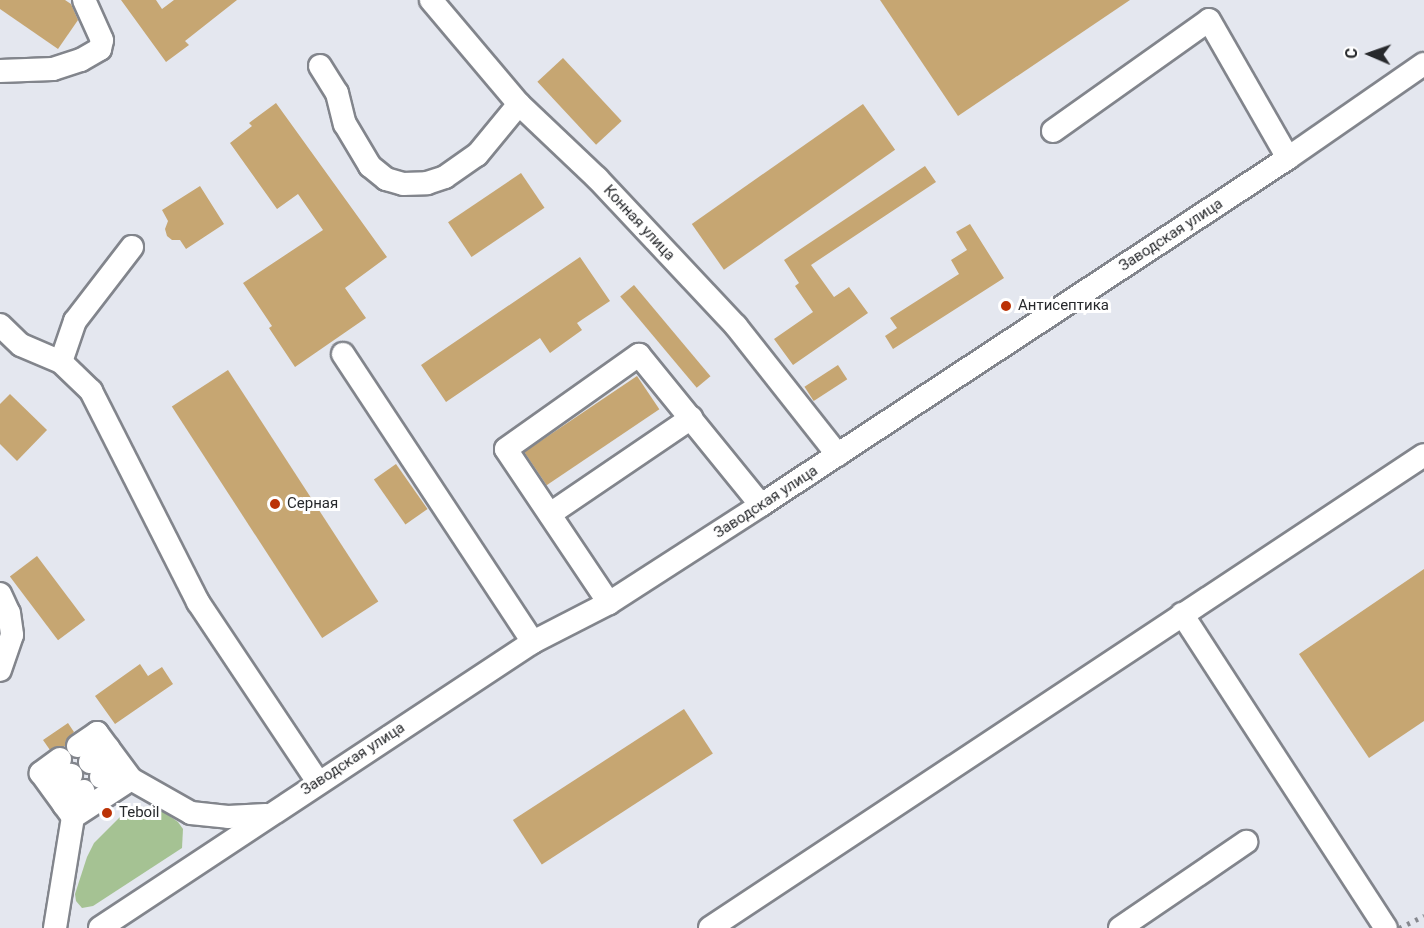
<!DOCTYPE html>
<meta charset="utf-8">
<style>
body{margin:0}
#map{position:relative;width:1424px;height:928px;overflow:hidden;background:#e4e7ef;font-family:Roboto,sans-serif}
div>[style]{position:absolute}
.green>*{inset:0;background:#a5c293}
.building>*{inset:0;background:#c6a672;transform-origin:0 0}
.roads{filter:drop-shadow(2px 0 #82858c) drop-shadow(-2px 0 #82858c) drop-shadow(0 2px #82858c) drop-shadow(0 -2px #82858c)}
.minor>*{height:22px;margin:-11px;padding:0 11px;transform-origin:11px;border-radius:11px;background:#fff}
.rail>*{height:4.5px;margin-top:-2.25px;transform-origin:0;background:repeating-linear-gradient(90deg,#86888e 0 3px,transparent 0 9px)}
.dots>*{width:16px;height:16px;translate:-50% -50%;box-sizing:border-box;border:3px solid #fff;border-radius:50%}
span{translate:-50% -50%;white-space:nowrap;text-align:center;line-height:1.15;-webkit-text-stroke:6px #fff;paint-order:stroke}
.street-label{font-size:15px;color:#27292c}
.poi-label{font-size:15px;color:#27292c}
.left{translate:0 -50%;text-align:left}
.north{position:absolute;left:1340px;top:24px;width:60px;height:60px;-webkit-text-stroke:4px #fff;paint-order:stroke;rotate:272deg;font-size:16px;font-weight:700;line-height:24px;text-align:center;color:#27292c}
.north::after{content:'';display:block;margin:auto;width:21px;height:27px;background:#27292c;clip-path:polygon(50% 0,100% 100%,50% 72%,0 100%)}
</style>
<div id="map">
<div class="green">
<div style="clip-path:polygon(144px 807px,164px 812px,178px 822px,183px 829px,182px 848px,93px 906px,82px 908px,76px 901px,75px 894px,87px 857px,94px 843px,123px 814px)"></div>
</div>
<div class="building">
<div style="clip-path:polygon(0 0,65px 0,71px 4px,78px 20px,58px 49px,0 9px)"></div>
<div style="clip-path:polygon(121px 0,156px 0,162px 9px,174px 0,237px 0,185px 41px,189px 45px,166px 62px)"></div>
<div style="clip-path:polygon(880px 0,1130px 0,958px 116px)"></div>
<div style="left:563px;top:58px;width:86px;height:35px;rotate:47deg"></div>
<div style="clip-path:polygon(276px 103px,387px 257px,345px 288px,366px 318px,295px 367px,269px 328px,272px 326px,243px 283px,323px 230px,298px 194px,277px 209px,230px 143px,252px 126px,249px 123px)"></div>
<div style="left:863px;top:104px;width:56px;height:209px;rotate:55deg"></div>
<div style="clip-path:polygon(925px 166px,936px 182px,811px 265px,834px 297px,849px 287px,868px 313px,793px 365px,774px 339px,813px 312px,795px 286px,799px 283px,784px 260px)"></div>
<div style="left:521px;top:173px;width:42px;height:88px;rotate:56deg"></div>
<div style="clip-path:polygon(200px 186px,224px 224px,186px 249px,180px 240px,172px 240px,167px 236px,165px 229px,168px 221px,162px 210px)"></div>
<div style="clip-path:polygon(970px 224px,1004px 278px,893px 349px,885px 336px,897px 328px,890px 318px,959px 274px,951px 260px,967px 250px,956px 232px)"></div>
<div style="clip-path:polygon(580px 257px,610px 301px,577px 323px,582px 330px,550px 353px,540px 338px,446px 402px,421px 365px)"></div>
<div style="left:634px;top:285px;width:119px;height:18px;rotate:50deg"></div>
<div style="left:838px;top:365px;width:17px;height:40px;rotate:57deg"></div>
<div style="left:228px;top:370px;width:276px;height:67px;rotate:57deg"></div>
<div style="left:637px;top:376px;width:40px;height:136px;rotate:56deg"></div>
<div style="clip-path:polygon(10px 394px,47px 430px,17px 461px,0 444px,0 404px)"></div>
<div style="left:396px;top:464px;width:55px;height:27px;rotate:55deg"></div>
<div style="left:37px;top:556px;width:80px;height:34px;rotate:53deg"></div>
<div style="clip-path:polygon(1424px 569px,1424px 721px,1369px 758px,1299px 654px)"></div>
<div style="clip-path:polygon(140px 664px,148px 676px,162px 667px,173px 684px,115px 724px,95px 696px)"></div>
<div style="left:684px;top:709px;width:53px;height:204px;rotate:57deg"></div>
<div style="clip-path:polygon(68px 723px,74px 732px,66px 740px,65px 746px,50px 750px,43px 740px)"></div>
</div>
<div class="roads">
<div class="minor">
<div style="left:431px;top:0;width:136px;rotate:49.8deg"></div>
<div style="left:519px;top:104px;width:108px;rotate:43.5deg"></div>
<div style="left:597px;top:178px;width:203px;rotate:46.8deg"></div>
<div style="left:736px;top:326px;width:164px;rotate:51.7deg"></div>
<div style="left:320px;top:66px;width:32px;rotate:58deg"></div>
<div style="left:337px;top:93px;width:32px;rotate:76deg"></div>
<div style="left:345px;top:124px;width:49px;rotate:59.2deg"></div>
<div style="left:370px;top:166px;width:21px;rotate:39deg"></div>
<div style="left:386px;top:179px;width:18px;rotate:16deg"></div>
<div style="left:403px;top:184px;width:24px;rotate:-2deg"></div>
<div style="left:427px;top:183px;width:19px;rotate:-18deg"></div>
<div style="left:445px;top:177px;width:39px;rotate:-35deg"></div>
<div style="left:477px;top:155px;width:66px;rotate:-50.5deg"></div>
<div style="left:0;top:71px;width:53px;rotate:-2.2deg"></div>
<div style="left:53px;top:69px;width:29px;rotate:-18deg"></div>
<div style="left:81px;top:60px;width:22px;rotate:-30deg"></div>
<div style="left:100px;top:49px;width:9px;rotate:-77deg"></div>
<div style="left:102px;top:40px;width:44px;rotate:-114.2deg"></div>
<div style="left:1053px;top:131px;width:191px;rotate:-35.4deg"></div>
<div style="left:1209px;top:20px;width:159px;rotate:60.2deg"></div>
<div style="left:132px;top:247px;width:93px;rotate:127.6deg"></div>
<div style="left:75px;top:321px;width:43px;rotate:108.9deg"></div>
<div style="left:61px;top:362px;width:42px;rotate:44deg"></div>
<div style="left:91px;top:391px;width:237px;rotate:63.1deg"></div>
<div style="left:198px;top:602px;width:216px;rotate:56.3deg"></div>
<div style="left:0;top:325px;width:29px;rotate:44deg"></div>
<div style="left:21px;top:345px;width:43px;rotate:23deg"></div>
<div style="left:343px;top:354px;width:345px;rotate:56.6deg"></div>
<div style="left:550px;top:514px;width:171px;rotate:-34.2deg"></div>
<div style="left:0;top:594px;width:21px;rotate:65deg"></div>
<div style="left:9px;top:613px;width:22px;rotate:82deg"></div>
<div style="left:12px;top:635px;width:37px;rotate:109deg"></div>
<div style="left:609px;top:603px;width:185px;rotate:-123.8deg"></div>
<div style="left:506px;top:449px;width:163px;rotate:-35.3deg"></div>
<div style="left:639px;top:355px;width:193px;rotate:50.9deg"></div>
<div style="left:1182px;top:614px;width:374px;rotate:57deg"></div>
<div style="left:78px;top:746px;width:23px;rotate:-34deg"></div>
<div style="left:97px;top:733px;width:57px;rotate:53.5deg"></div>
<div style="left:60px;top:759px;width:24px;rotate:144deg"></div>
<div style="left:41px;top:773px;width:54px;rotate:54deg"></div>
<div style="left:90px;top:762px;width:23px;rotate:-38deg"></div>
<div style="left:101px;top:777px;width:22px;rotate:-36deg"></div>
<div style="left:53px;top:789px;width:23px;rotate:-38deg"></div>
<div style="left:64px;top:805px;width:24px;rotate:-36deg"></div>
<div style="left:55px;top:928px;width:112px;rotate:-80.8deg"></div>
<div style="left:73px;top:817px;width:69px;rotate:-33.2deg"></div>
<div style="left:131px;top:779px;width:69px;rotate:29.5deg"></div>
<div style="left:191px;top:813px;width:37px;rotate:6deg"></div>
<div style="left:228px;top:817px;width:38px;rotate:-3deg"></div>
<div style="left:100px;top:928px;width:519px;rotate:-33.45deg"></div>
<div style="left:533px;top:642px;width:85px;rotate:-27.2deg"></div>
<div style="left:609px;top:603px;width:181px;rotate:-32.8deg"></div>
<div style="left:761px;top:505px;width:631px;rotate:-33.36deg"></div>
<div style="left:1288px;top:158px;width:165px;rotate:-34.7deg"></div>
<div style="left:710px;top:928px;width:856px;rotate:-33.52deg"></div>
<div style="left:1120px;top:928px;width:153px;rotate:-34.3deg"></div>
</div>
</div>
<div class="rail">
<div style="left:1399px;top:928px;width:28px;rotate:-26deg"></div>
</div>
<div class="dots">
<div style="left:1006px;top:306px;background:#bb3206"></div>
<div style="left:275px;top:504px;background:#bb3206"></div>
<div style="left:107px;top:813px;background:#bb3206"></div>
</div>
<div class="street-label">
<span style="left:639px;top:223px;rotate:47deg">Конная улица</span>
<span style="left:1171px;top:235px;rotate:-33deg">Заводская улица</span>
<span style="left:766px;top:502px;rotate:-33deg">Заводская улица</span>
<span style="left:353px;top:759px;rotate:-33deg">Заводская улица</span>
</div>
<div class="poi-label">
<span class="left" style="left:1018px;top:306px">Антисептика</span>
<span class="left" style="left:287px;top:504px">Серная</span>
<span class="left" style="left:119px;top:813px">Teboil</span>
</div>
<div class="north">С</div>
</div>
